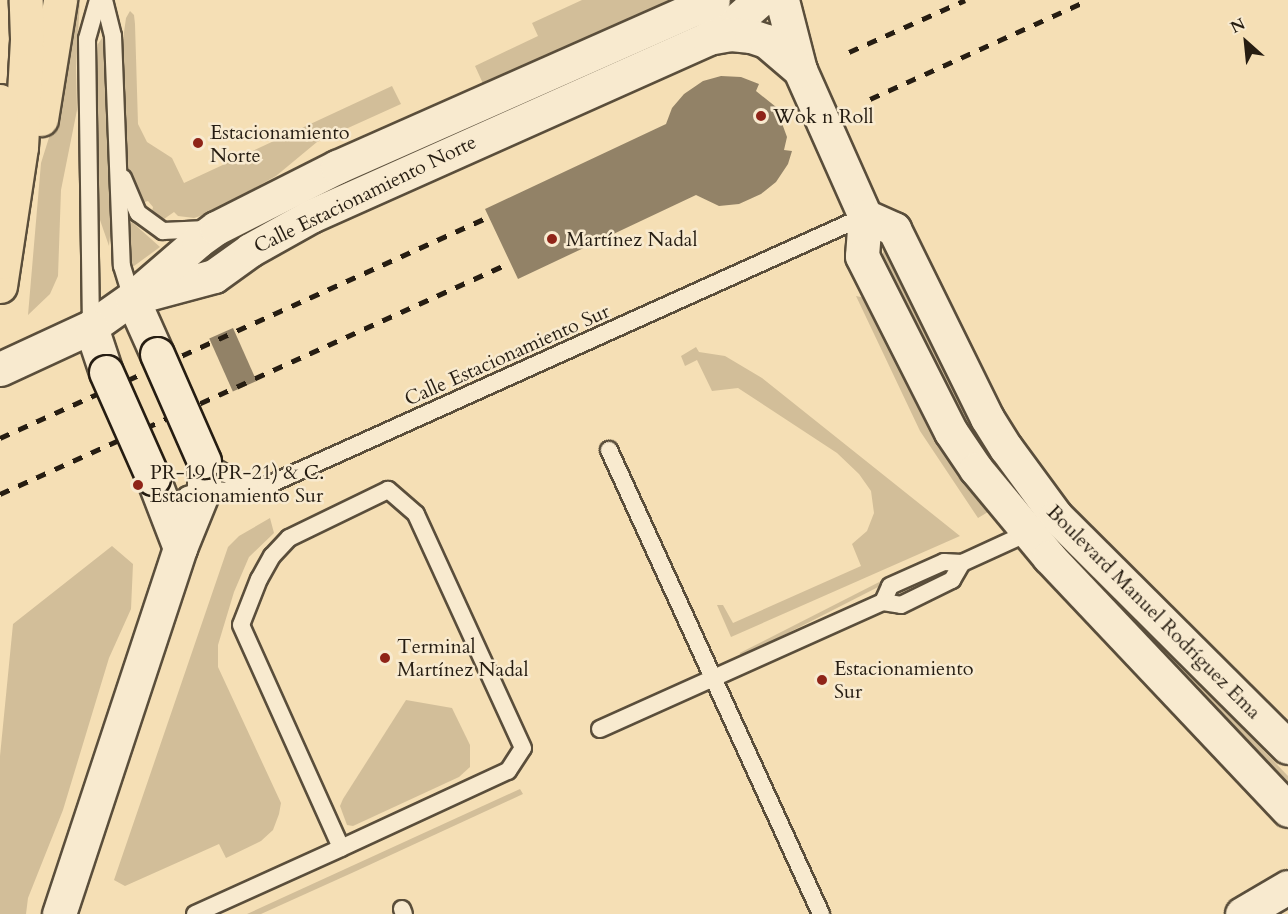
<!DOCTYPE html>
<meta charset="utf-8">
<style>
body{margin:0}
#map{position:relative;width:1288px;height:914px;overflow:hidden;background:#f5dfb5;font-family:Cardo,serif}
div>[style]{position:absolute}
.green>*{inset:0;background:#d2be99;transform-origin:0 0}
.building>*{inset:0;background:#928267;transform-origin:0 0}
.roads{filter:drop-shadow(2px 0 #5a4e3b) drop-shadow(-2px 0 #5a4e3b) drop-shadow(0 2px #5a4e3b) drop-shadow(0 -2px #5a4e3b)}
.lane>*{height:16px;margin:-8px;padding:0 8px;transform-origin:8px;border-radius:8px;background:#f8eacf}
.street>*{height:33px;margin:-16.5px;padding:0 16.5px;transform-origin:16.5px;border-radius:16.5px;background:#f8eacf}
.secondary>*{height:33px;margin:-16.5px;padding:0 16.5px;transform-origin:16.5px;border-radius:16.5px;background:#f8eacf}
.primary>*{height:33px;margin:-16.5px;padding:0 16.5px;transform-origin:16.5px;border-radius:16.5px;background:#f5dfb5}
.highway>*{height:33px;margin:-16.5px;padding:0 16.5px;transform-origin:16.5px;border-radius:16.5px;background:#f5dfb5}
.rail>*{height:4.5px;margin-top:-2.25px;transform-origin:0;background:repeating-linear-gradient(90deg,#261d12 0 10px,transparent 0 20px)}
.bridges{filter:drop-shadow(2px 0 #261d12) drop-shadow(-2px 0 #261d12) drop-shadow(0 2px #261d12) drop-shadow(0 -2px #261d12)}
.secondary-bridge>*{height:33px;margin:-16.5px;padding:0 16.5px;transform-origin:16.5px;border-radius:16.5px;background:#f8eacf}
.dots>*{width:16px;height:16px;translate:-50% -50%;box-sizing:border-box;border:3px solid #f8eacf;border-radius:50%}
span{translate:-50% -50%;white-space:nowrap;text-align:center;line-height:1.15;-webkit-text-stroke:5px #f8eacf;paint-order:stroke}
.poi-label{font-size:20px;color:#261d12}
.left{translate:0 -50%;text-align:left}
.street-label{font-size:20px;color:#261d12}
.north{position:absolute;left:1216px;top:12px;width:60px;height:60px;-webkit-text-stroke:4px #f8eacf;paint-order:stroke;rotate:333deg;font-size:16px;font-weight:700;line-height:24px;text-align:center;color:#261d12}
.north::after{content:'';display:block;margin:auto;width:21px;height:27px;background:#261d12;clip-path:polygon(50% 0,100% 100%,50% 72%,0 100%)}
</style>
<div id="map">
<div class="green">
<div style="clip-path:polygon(72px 0,80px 0,76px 68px,77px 110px,61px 190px,58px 276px,50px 294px,28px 315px,41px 163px,58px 109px)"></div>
<div style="clip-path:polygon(582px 0,669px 0,664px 5px,509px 78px,503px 75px,496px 78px,498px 83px,485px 88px,475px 66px,538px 36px,532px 23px)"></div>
<div style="clip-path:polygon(130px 11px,134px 15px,135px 24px,138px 124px,147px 142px,172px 158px,184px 183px,392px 86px,401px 104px,317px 142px,276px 176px,210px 213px,194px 218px,178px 216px,174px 212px,164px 219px,152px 211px,153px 207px,148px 201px,141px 203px,127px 176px,122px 47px,126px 18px)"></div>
<div style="clip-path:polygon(102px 38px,106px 40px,112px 213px,109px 246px,100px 220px,97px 160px,98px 44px)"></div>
<div style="clip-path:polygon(132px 222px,160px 247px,134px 266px,130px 265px,129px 225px)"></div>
<div style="clip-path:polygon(884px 249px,888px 250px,969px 418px,1024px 500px,1023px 504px,969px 436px,933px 367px,882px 257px)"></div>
<div style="clip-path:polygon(940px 279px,990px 385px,1015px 428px,1051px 478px,1047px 481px,1011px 430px,935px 281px)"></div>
<div style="clip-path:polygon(856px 296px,870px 299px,953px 461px,988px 512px,978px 518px,920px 431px)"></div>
<div style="clip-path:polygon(696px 347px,699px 352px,725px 356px,762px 378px,960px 536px,731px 637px,717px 605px,723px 605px,733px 623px,861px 566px,852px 544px,867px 531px,874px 513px,871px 491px,859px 474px,837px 453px,738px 388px,712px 391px,697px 360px,685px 366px,681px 356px)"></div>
<div style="clip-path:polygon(270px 518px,274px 533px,249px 557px,234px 592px,218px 645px,218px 667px,281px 803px,279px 814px,273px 830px,261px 841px,226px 858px,219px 844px,125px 886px,114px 880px,228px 547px,239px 536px)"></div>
<div style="clip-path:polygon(112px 546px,133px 564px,131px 609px,109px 658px,63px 810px,28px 898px,26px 914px,0 914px,0 756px,13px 624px)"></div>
<div style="clip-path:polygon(1074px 554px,1288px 776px,1288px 790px,1068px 558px)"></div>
<div style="left:893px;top:575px;width:4px;height:172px;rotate:63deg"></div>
<div style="clip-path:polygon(406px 700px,452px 708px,470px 745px,470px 767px,459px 777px,353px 826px,347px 825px,340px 806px,343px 799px)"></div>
<div style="clip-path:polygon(520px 789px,523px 794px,354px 872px,261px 914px,247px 914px)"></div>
</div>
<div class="building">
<div style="clip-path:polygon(721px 76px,741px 77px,759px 84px,756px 91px,776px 107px,787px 137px,784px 150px,792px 151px,788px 164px,776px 182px,761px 194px,739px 204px,719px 206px,696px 195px,518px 279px,485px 209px,666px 124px,672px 108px,684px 94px,703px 81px)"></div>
<div style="left:233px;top:328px;width:58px;height:26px;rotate:66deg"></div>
</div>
<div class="roads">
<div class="lane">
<div style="left:104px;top:0;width:37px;rotate:76deg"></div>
<div style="left:113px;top:36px;width:230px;rotate:87.8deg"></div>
<div style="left:122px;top:266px;width:34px;rotate:73deg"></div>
<div style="left:123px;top:178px;width:38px;rotate:67deg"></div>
<div style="left:138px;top:213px;width:31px;rotate:36deg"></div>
<div style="left:163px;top:231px;width:43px;rotate:-2.7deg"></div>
<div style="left:91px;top:327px;width:288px;rotate:-90.8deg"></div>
<div style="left:87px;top:39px;width:41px;rotate:-74.2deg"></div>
<div style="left:609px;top:450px;width:510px;rotate:65.44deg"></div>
<div style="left:204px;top:461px;width:39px;rotate:30deg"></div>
<div style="left:238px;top:481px;width:18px;rotate:13deg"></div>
<div style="left:168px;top:517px;width:29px;rotate:-49deg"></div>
<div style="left:187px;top:495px;width:18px;rotate:-19deg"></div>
<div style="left:204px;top:489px;width:34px;rotate:5deg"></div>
<div style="left:238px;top:492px;width:29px;rotate:-12deg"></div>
<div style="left:266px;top:486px;width:657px;rotate:-24.26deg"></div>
<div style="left:883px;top:602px;width:17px;rotate:-66deg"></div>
<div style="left:890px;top:586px;width:59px;rotate:-24deg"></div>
<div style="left:944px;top:562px;width:18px;rotate:3deg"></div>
<div style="left:962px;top:563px;width:79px;rotate:-24.6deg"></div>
<div style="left:600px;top:729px;width:310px;rotate:-24.2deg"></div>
<div style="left:883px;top:602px;width:18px;rotate:9deg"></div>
<div style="left:901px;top:605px;width:57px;rotate:-26.1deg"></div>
<div style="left:952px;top:580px;width:20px;rotate:-60deg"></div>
<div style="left:402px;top:909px;width:5px;rotate:68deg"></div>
<div style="left:195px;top:914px;width:160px;rotate:-24.3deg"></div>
<div style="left:341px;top:848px;width:184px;rotate:-24.8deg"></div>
<div style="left:508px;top:771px;width:27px;rotate:-57deg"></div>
<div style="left:523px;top:748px;width:257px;rotate:-114.6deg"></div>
<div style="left:416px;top:514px;width:37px;rotate:-139deg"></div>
<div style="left:388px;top:490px;width:110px;rotate:154.1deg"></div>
<div style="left:289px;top:538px;width:25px;rotate:133deg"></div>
<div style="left:272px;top:556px;width:26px;rotate:119deg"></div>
<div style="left:259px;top:579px;width:49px;rotate:111.4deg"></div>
<div style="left:241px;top:625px;width:244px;rotate:65.8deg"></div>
</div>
<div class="street">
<div style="left:782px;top:0;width:72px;rotate:75.6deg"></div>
<div style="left:800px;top:70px;width:160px;rotate:66deg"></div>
<div style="left:865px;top:216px;width:32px;rotate:24deg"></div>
<div style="left:894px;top:229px;width:211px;rotate:63.8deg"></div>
<div style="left:987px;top:418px;width:36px;rotate:58deg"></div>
<div style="left:1006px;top:448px;width:84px;rotate:53.7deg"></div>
<div style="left:1056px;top:516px;width:327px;rotate:44.9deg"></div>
<div style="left:710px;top:37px;width:32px;rotate:-32deg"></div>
<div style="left:737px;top:20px;width:30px;rotate:-41deg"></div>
<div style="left:865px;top:216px;width:40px;rotate:94.3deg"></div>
<div style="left:862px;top:256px;width:197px;rotate:63.2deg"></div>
<div style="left:951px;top:432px;width:45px;rotate:56deg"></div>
<div style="left:976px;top:469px;width:114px;rotate:50.3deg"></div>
<div style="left:1049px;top:557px;width:348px;rotate:46.6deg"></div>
<div style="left:132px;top:298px;width:85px;rotate:-15deg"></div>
<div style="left:214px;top:276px;width:44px;rotate:-35.8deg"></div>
<div style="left:250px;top:250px;width:70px;rotate:-29.1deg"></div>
<div style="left:311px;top:216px;width:435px;rotate:-24.1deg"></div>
<div style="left:708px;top:38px;width:23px;rotate:-10deg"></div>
<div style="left:731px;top:34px;width:20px;rotate:6deg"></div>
<div style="left:751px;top:36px;width:16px;rotate:18deg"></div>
<div style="left:766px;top:41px;width:45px;rotate:40.5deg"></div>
<div style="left:91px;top:327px;width:50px;rotate:-35.3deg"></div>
<div style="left:132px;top:298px;width:87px;rotate:-40.8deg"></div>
<div style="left:198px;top:241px;width:22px;rotate:-36deg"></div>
<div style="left:216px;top:228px;width:136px;rotate:-26.8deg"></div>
<div style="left:337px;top:167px;width:411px;rotate:-23.9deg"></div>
</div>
<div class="secondary">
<div style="left:132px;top:298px;width:61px;rotate:65.9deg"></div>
<div style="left:0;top:369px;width:100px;rotate:-24.8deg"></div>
<div style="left:91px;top:327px;width:47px;rotate:71.6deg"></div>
<div style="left:153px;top:478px;width:75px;rotate:68.9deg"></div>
<div style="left:59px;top:914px;width:385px;rotate:-71.7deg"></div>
<div style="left:180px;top:548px;width:64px;rotate:-67.9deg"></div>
<div style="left:204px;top:489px;width:28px;rotate:-90deg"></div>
<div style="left:1242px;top:914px;width:53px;rotate:-30.4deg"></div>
</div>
<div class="primary">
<div style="left:41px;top:119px;width:121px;rotate:-80.9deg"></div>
<div style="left:0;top:286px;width:141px;rotate:-81.4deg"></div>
<div style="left:21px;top:147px;width:109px;rotate:-86.8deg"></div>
<div style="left:27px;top:38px;width:38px;rotate:-92deg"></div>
</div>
<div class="highway">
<div style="left:0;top:101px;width:161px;rotate:88.9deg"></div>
</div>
</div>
<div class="rail">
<div style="left:849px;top:52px;width:127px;rotate:-24.1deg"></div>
<div style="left:870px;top:99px;width:239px;rotate:-24.4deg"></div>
<div style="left:0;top:438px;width:533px;rotate:-24.36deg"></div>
<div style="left:0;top:494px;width:557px;rotate:-24.4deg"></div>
</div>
<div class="bridges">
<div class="secondary-bridge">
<div style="left:157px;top:354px;width:117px;rotate:66.3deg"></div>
<div style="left:106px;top:372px;width:116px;rotate:66.1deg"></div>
</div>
</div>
<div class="dots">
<div style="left:761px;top:116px;background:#8f2418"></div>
<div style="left:198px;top:143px;background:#8f2418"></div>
<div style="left:552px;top:239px;background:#8f2418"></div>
<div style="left:138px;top:485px;background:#8f2418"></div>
<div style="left:385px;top:658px;background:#8f2418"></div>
<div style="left:822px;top:680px;background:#8f2418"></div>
</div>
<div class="poi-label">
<span class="left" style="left:773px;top:116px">Wok n Roll</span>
<span class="left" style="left:210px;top:144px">Estacionamiento<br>Norte</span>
<span class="left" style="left:566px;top:239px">Martínez Nadal</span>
<span class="left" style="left:150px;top:484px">PR-19 (PR-21) &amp; C.<br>Estacionamiento Sur</span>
<span class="left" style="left:397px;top:658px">Terminal<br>Martínez Nadal</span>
<span class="left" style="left:834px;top:680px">Estacionamiento<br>Sur</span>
</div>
<div class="street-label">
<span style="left:365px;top:194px;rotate:-26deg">Calle Estacionamiento Norte</span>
<span style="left:507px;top:355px;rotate:-24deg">Calle Estacionamiento Sur</span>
<span style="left:1154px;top:612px;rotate:45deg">Boulevard Manuel Rodríguez Ema</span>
</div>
<div class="north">N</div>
</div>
